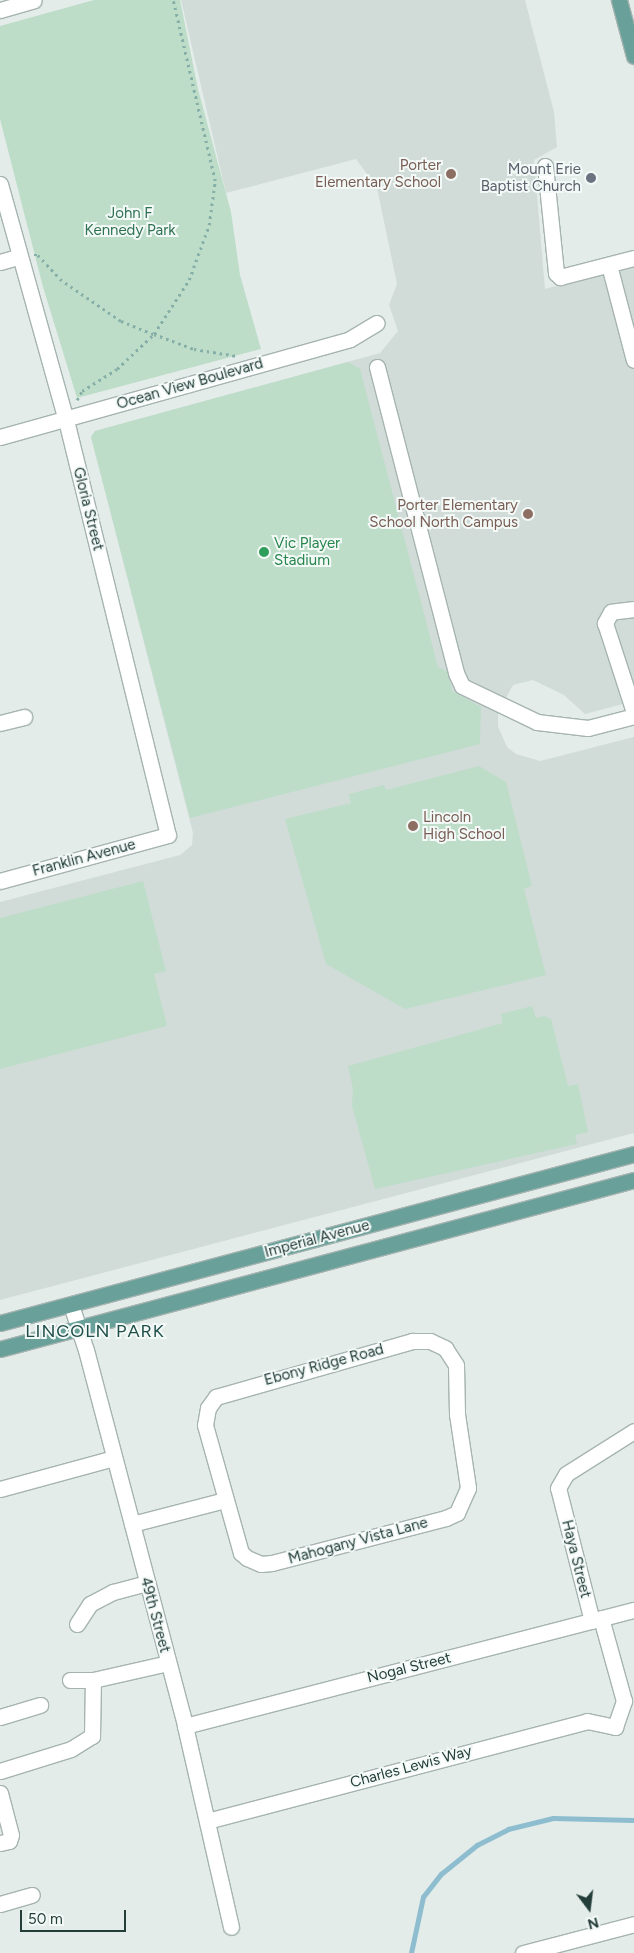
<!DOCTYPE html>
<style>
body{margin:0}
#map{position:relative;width:634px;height:1953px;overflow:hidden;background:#e3ece9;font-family:Figtree,sans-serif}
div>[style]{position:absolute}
.built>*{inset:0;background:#d1dcd8}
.green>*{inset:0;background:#bdddc9}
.stream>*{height:4.5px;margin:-2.25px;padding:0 2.25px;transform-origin:2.25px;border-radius:2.25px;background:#8dbdcf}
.path>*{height:2.5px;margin-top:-1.25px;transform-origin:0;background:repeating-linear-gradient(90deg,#85afa7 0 2.5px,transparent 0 6.5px)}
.roads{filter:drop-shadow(1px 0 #a6b4b1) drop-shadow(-1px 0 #a6b4b1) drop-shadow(0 1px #a6b4b1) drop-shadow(0 -1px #a6b4b1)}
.minor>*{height:15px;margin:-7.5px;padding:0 7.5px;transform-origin:7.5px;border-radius:7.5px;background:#fff}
.major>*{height:15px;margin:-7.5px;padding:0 7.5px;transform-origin:7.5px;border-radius:7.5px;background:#69a099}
.dots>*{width:14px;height:14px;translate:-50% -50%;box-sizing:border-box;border:2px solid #f3f9f7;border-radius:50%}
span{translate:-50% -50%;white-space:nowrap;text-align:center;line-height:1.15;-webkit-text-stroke:4px #f3f9f7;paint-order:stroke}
.education-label{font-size:15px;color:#785e54}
.right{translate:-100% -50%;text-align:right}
.left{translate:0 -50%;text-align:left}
.worship-label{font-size:15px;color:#5b616d}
.park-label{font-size:15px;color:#2f7252}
.street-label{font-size:15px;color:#233d39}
.leisure-label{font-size:15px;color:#27864d}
.quarter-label{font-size:18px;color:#204e49;letter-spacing:1px}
.north{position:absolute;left:564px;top:1883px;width:50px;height:50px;-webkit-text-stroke:4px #f3f9f7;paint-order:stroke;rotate:165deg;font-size:14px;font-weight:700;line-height:20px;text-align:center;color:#233d39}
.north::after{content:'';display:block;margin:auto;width:18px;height:22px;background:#233d39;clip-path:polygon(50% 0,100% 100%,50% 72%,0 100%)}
.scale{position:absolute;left:20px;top:1910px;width:106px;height:22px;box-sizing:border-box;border:2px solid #233d39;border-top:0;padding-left:6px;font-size:15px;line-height:18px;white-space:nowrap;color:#233d39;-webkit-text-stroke:4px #f3f9f7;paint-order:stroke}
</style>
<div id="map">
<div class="built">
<div style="clip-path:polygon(181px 0,525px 0,554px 112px,557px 147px,534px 160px,545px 289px,634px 264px,634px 701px,585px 714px,564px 695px,533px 680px,513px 685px,498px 713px,498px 726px,507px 747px,516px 754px,540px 761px,634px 737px,634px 1133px,0 1300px,0 902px,180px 855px,192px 845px,193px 833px,91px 437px,95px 431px,380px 353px,398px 331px,389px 305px,397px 284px,377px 188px,356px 159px,226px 193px)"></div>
</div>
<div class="green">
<div style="clip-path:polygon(94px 0,180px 0,198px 89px,231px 212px,240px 275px,261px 349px,77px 398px,43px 287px,0 119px,0 26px)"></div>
<div style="clip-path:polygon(348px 362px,360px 369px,438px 667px,448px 672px,452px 691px,481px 707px,480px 744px,190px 818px,91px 437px,95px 431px)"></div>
<div style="clip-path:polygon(479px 766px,506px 782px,532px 886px,524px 889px,546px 975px,405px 1009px,326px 964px,285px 819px,351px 803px,349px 794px,384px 785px,386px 790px)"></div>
<div style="clip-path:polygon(143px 881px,166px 971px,154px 974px,167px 1026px,0 1069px,0 918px)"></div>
<div style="clip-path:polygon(532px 1006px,536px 1018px,544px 1016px,551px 1019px,568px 1086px,578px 1084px,588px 1132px,575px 1135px,577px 1144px,375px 1189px,352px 1106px,353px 1089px,348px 1066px,503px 1023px,501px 1014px)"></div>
</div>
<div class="stream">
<div style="left:411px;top:1953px;width:57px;rotate:-77.9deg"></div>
<div style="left:423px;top:1897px;width:29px;rotate:-52deg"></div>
<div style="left:441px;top:1874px;width:46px;rotate:-38.9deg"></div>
<div style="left:477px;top:1845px;width:35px;rotate:-27deg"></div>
<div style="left:508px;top:1829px;width:46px;rotate:-13.7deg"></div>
<div style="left:553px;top:1818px;width:81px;rotate:1.4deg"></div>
</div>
<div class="path">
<div style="left:34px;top:255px;width:4px"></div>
<div style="left:38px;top:255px;width:33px;rotate:47deg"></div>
<div style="left:60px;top:279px;width:74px;rotate:34.5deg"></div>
<div style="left:121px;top:321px;width:35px;rotate:22deg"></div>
<div style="left:154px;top:334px;width:64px;rotate:-57.1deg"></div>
<div style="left:189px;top:280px;width:59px;rotate:-70deg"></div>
<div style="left:209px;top:225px;width:44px;rotate:-82.2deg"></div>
<div style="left:215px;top:181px;width:186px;rotate:-103.1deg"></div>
<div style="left:77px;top:400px;width:10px;rotate:-61deg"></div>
<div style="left:82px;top:391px;width:41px;rotate:-32.2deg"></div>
<div style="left:117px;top:369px;width:51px;rotate:-43.4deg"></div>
<div style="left:154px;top:334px;width:43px;rotate:20.6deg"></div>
<div style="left:194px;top:349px;width:44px;rotate:9.2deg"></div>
</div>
<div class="roads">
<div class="minor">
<div style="left:0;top:10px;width:35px;rotate:-16deg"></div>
<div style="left:545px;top:166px;width:108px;rotate:84.1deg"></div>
<div style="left:556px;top:273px;width:6px;rotate:45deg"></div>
<div style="left:560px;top:277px;width:76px;rotate:-14.4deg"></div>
<div style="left:0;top:184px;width:245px;rotate:74.4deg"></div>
<div style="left:66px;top:420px;width:427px;rotate:76.2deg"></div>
<div style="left:168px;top:835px;width:174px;rotate:164.7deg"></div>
<div style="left:0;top:262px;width:19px;rotate:-16deg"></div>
<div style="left:609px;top:265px;width:98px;rotate:75.3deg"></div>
<div style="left:377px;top:367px;width:316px;rotate:75.5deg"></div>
<div style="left:456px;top:673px;width:14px;rotate:65deg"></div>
<div style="left:462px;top:686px;width:83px;rotate:25.6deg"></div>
<div style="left:537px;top:722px;width:51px;rotate:6.7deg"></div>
<div style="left:588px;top:728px;width:48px;rotate:-14.6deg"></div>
<div style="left:0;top:437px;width:363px;rotate:-15.6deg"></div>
<div style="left:350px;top:339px;width:31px;rotate:-31deg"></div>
<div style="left:634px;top:609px;width:23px;rotate:173deg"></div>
<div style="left:611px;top:612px;width:13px;rotate:119deg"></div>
<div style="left:605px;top:623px;width:94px;rotate:72deg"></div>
<div style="left:0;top:723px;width:25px;rotate:-14deg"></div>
<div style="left:71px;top:1305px;width:47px;rotate:71.6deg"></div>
<div style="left:86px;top:1350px;width:389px;rotate:75.2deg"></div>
<div style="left:185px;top:1726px;width:206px;rotate:77.1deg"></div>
<div style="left:412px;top:1341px;width:18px"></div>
<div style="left:430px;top:1341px;width:17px;rotate:25deg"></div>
<div style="left:445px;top:1348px;width:20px;rotate:57deg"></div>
<div style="left:456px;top:1365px;width:49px;rotate:88.8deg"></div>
<div style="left:457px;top:1414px;width:75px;rotate:81.5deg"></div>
<div style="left:468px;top:1488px;width:27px;rotate:114deg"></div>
<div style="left:457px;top:1513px;width:12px;rotate:156deg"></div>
<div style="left:446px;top:1518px;width:180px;rotate:165.5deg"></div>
<div style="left:272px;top:1563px;width:11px;rotate:175deg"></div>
<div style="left:261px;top:1564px;width:15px;rotate:-157deg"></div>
<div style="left:247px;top:1558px;width:8px;rotate:-140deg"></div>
<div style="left:241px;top:1553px;width:133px;rotate:-105.7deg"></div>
<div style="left:205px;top:1425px;width:17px;rotate:-80deg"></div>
<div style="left:208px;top:1408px;width:14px;rotate:-54deg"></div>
<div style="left:216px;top:1397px;width:204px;rotate:-15.9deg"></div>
<div style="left:0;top:1489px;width:118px;rotate:-15.2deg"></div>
<div style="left:132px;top:1524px;width:96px;rotate:-14.5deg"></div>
<div style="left:592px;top:1621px;width:137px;rotate:-104.3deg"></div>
<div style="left:558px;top:1488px;width:16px;rotate:-60deg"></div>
<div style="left:566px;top:1474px;width:80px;rotate:-32.3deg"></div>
<div style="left:77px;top:1624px;width:24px;rotate:-57deg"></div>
<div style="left:90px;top:1604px;width:26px;rotate:-28deg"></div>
<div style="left:113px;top:1592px;width:35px;rotate:-15deg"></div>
<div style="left:70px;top:1680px;width:23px"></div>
<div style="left:93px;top:1680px;width:77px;rotate:-12.8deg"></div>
<div style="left:0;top:1717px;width:42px;rotate:-16.7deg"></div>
<div style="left:185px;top:1726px;width:464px;rotate:-14.5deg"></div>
<div style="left:0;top:1771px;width:74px;rotate:-17.2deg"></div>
<div style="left:71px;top:1749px;width:25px;rotate:-32deg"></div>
<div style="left:92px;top:1736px;width:56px;rotate:-89deg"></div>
<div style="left:0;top:1793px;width:43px;rotate:75.3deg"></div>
<div style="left:11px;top:1835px;width:6px;rotate:108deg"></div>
<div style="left:9px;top:1841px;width:9px;rotate:167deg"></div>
<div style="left:207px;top:1821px;width:393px;rotate:-14.7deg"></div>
<div style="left:587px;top:1721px;width:29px;rotate:12deg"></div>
<div style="left:615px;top:1727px;width:28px;rotate:-71deg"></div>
<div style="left:624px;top:1701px;width:86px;rotate:-105.5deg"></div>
<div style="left:0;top:1904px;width:33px;rotate:-16deg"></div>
<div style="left:523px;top:1953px;width:115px;rotate:-14.6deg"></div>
</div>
<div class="major">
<div style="left:619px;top:0;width:58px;rotate:75deg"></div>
<div style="left:0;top:1323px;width:656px;rotate:-14.93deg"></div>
<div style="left:0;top:1349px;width:656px;rotate:-14.93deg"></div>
</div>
</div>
<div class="dots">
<div style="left:451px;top:174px;background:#8d6e63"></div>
<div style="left:591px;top:178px;background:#6b7280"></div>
<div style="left:528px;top:514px;background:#8d6e63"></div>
<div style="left:264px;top:552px;background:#2e9e5b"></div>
<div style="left:413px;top:826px;background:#8d6e63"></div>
</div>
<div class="education-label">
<span class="right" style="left:441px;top:174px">Porter<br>Elementary School</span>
<span class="right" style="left:518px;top:514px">Porter Elementary<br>School North Campus</span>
<span class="left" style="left:423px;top:826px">Lincoln<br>High School</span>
</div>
<div class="worship-label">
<span class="right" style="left:581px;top:178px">Mount Erie<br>Baptist Church</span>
</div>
<div class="park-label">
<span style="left:130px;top:222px">John F<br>Kennedy Park</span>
</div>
<div class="street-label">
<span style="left:190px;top:384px;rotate:-16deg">Ocean View Boulevard</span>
<span style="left:88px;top:509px;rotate:76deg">Gloria Street</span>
<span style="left:84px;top:858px;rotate:-15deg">Franklin Avenue</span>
<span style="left:317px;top:1239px;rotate:-15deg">Imperial Avenue</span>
<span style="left:324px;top:1365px;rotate:-15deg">Ebony Ridge Road</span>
<span style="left:358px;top:1541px;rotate:-15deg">Mahogany Vista Lane</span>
<span style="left:576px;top:1559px;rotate:76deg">Haya Street</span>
<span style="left:155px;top:1615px;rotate:75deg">49th Street</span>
<span style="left:409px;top:1668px;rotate:-14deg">Nogal Street</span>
<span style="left:411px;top:1767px;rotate:-15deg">Charles Lewis Way</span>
</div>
<div class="leisure-label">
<span class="left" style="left:274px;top:552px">Vic Player<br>Stadium</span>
</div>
<div class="quarter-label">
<span style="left:95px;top:1331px">LINCOLN PARK</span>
</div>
<div class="north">N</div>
<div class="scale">50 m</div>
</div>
